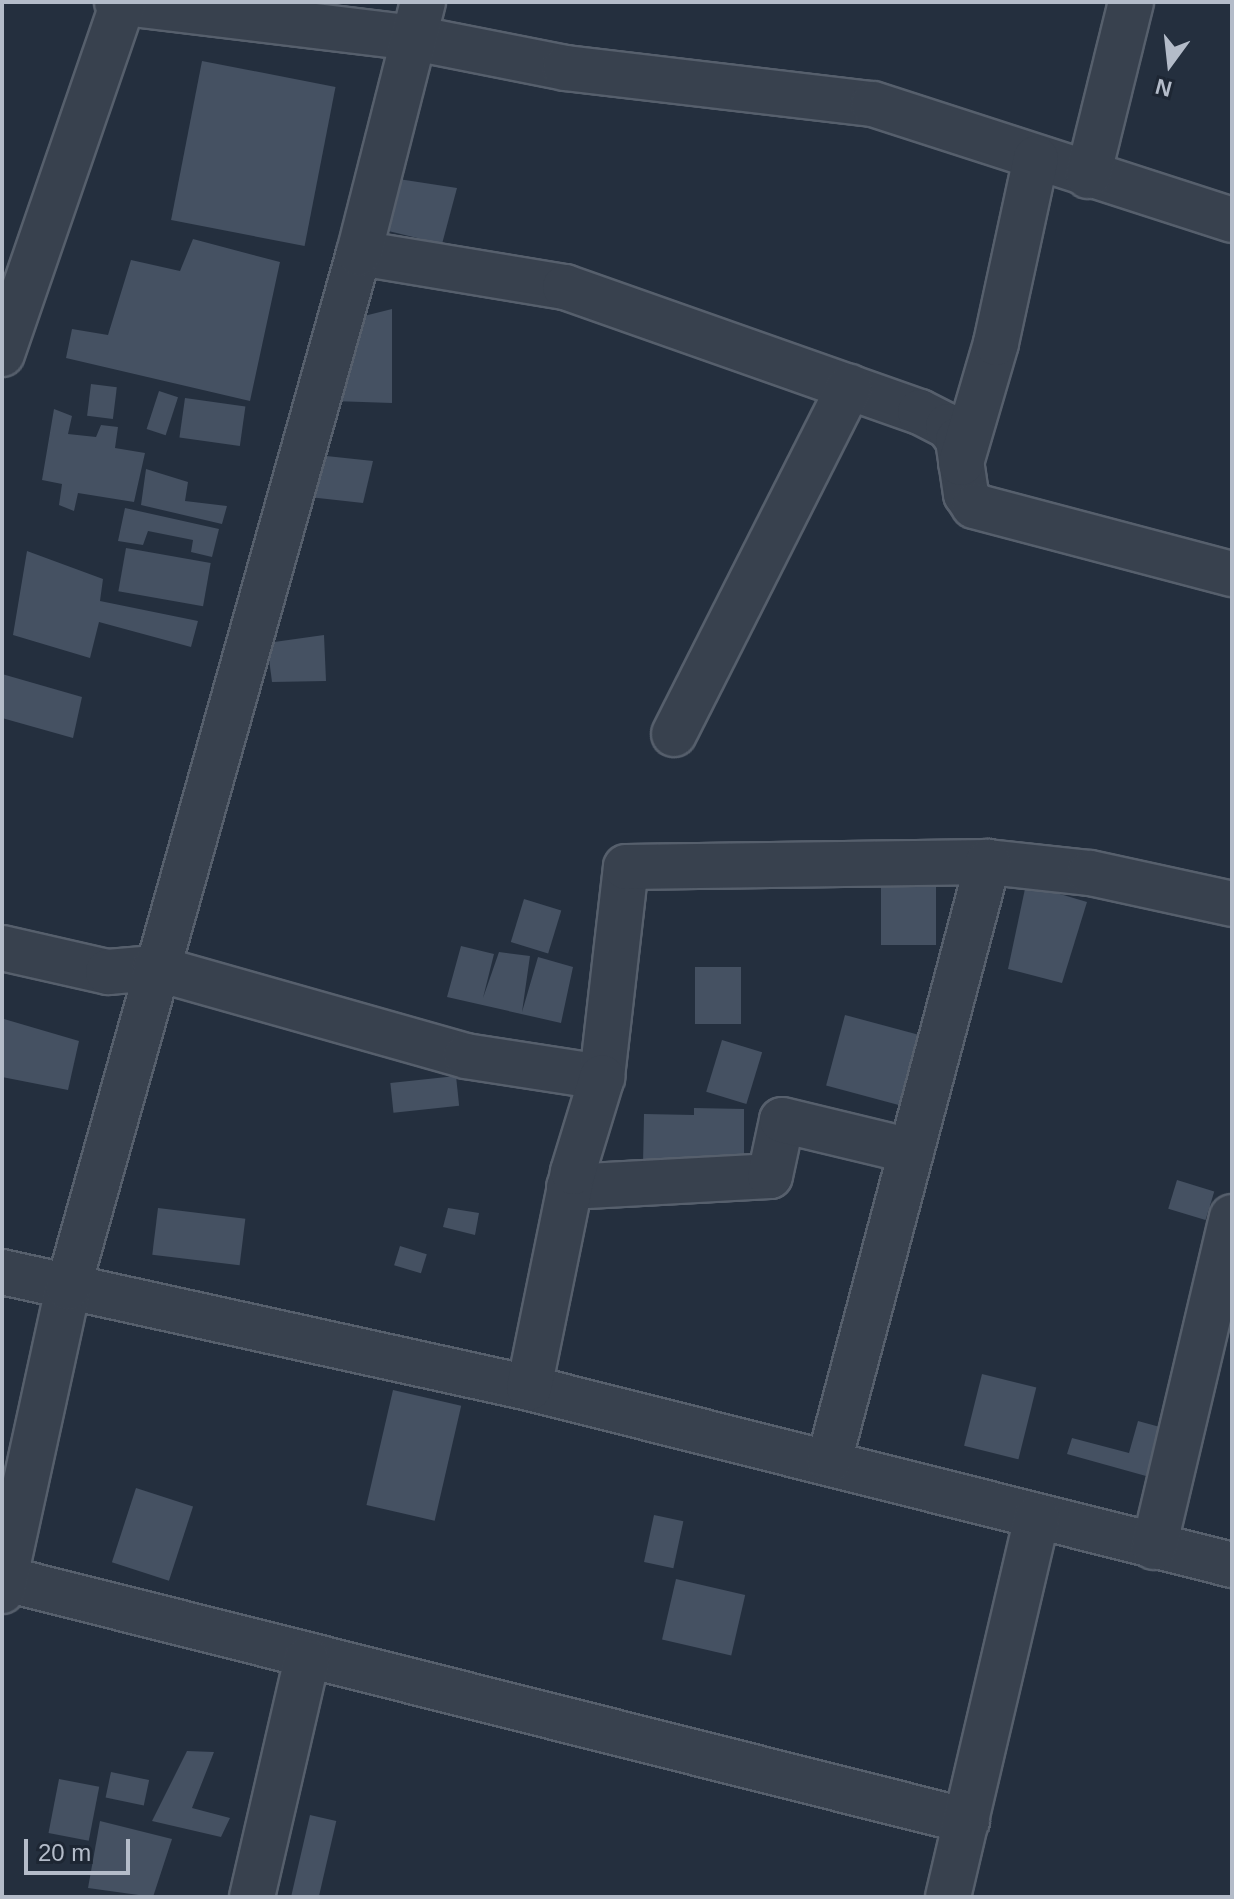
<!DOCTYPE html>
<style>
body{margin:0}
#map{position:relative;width:1234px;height:1899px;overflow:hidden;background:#242f3e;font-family:Arial,sans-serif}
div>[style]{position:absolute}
.building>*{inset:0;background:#455162;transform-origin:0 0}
.roads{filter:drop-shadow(2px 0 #565f6c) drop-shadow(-2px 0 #565f6c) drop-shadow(0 2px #565f6c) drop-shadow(0 -2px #565f6c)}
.minor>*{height:44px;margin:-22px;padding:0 22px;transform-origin:22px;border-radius:22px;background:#38414e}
span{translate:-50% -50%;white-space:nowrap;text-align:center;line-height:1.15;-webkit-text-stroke:6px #1d2633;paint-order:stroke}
.frame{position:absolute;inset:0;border:4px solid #b4bcc9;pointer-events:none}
.north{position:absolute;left:1130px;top:24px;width:80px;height:80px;-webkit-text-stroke:6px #1d2633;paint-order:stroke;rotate:195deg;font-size:22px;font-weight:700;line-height:32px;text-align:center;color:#b4bcc9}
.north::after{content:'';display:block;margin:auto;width:28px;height:36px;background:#b4bcc9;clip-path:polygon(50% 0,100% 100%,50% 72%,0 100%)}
.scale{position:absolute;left:24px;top:1839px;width:106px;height:36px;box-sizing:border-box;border:4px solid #b4bcc9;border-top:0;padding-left:10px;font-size:24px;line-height:28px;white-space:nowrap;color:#b4bcc9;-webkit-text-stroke:6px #1d2633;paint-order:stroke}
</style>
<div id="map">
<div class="building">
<div style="left:202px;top:61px;width:136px;height:162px;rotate:11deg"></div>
<div style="clip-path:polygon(392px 178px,457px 188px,442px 244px,376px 228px)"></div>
<div style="clip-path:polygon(193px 239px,280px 262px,250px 401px,66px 358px,72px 329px,108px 335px,131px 260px,180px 271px)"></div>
<div style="clip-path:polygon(392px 309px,392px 403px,333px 401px,352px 319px)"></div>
<div style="left:91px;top:384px;width:26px;height:32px;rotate:7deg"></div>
<div style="left:159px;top:391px;width:20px;height:40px;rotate:18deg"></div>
<div style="left:185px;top:398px;width:61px;height:40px;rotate:8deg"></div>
<div style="clip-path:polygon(54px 409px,72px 416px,68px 434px,96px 437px,101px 425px,118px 427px,115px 448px,145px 453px,134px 502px,78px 493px,74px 511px,59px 505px,62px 484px,42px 480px)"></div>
<div style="clip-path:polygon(317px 455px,373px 461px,363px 503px,309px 497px)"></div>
<div style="clip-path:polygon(146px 469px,188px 482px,185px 501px,227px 506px,222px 524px,141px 505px)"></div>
<div style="clip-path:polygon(125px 508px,219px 529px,212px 557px,191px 552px,193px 540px,148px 531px,143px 545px,118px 541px)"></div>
<div style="left:126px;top:548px;width:86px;height:44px;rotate:10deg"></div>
<div style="clip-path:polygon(27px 551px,103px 579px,100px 601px,198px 621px,191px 647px,99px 622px,90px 658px,13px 635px)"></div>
<div style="clip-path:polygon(324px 635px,326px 681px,272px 682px,267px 643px)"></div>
<div style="clip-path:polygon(2px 674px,82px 697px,73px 738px,2px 718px)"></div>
<div style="clip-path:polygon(1026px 884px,1087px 902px,1062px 983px,1008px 969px)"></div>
<div style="left:881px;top:886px;width:55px;height:59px"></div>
<div style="left:524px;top:899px;width:39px;height:45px;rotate:17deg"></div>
<div style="clip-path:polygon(461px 946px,494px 954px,483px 998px,499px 952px,530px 956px,522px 1012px,538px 957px,573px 967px,561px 1023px,447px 997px)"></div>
<div style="left:695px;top:967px;width:46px;height:57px"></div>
<div style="left:845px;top:1015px;width:79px;height:73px;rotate:15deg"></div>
<div style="clip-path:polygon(4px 1019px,79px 1041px,68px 1090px,2px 1077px)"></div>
<div style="left:722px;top:1040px;width:42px;height:54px;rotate:17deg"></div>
<div style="left:456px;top:1076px;width:30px;height:66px;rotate:84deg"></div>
<div style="clip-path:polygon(694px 1108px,744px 1109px,744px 1161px,643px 1164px,644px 1114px,694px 1115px)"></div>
<div style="left:1177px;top:1180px;width:39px;height:30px;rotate:17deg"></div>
<div style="left:158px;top:1208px;width:88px;height:47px;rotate:7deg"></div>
<div style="clip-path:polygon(448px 1208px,479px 1213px,475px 1235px,443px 1227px)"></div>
<div style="left:400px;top:1246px;width:28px;height:20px;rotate:17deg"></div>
<div style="left:982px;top:1374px;width:56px;height:74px;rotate:14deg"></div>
<div style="left:393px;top:1390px;width:70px;height:118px;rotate:13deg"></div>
<div style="clip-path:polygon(1138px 1421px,1160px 1427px,1146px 1476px,1067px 1454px,1072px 1438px,1129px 1453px)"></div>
<div style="left:136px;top:1488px;width:60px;height:78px;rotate:18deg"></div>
<div style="left:654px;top:1515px;width:30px;height:48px;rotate:12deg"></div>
<div style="left:676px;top:1579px;width:71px;height:62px;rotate:13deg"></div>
<div style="clip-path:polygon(187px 1751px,214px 1752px,192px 1808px,230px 1818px,221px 1837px,152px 1821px)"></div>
<div style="left:111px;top:1772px;width:39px;height:26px;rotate:12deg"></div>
<div style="left:59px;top:1779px;width:41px;height:55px;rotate:11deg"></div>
<div style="left:310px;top:1815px;width:27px;height:84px;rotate:13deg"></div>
<div style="clip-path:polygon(100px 1821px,172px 1839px,153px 1897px,88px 1888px)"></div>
</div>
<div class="roads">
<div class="minor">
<div style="left:117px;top:2px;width:299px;rotate:6.9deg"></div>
<div style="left:414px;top:38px;width:154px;rotate:11.2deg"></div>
<div style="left:565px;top:68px;width:310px;rotate:6.7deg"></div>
<div style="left:873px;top:104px;width:377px;rotate:17.9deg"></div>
<div style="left:1088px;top:176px;width:179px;rotate:-76.1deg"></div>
<div style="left:359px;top:253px;width:209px;rotate:9.4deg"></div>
<div style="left:565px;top:287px;width:376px;rotate:19.4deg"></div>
<div style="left:920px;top:412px;width:31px;rotate:27deg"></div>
<div style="left:948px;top:426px;width:17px;rotate:54deg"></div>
<div style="left:958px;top:440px;width:55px;rotate:81.6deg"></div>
<div style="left:966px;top:494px;width:14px;rotate:56deg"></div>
<div style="left:974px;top:506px;width:267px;rotate:14.8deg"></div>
<div style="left:2px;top:354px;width:372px;rotate:-71deg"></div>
<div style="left:961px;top:463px;width:125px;rotate:-73.7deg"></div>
<div style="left:996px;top:343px;width:189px;rotate:-77.8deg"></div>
<div style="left:674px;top:734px;width:389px;rotate:-63.2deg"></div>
<div style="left:2px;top:948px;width:109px;rotate:12.8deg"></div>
<div style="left:108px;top:972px;width:47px;rotate:-4.9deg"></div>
<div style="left:155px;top:968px;width:323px;rotate:15.8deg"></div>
<div style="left:466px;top:1056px;width:138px;rotate:8.8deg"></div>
<div style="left:602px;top:1077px;width:211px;rotate:-83.5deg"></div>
<div style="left:626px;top:867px;width:362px;rotate:-0.8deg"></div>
<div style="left:988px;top:862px;width:103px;rotate:6.2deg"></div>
<div style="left:1090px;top:873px;width:145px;rotate:12.3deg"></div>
<div style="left:569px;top:1187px;width:201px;rotate:-3.1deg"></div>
<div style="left:770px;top:1176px;width:57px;rotate:-77.9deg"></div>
<div style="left:782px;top:1120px;width:133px;rotate:13.5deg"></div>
<div style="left:2px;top:1272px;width:540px;rotate:12.41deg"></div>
<div style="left:529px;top:1388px;width:725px;rotate:14.13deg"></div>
<div style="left:529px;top:1388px;width:220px;rotate:-78.5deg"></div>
<div style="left:573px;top:1172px;width:99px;rotate:-73deg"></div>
<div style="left:829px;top:1461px;width:620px;rotate:-75.13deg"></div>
<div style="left:1154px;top:1547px;width:339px;rotate:-76.7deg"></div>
<div style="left:6px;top:1579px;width:991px;rotate:14.13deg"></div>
<div style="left:2px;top:1591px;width:310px;rotate:-77.7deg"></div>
<div style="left:68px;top:1288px;width:1075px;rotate:-74.3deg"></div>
<div style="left:359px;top:253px;width:259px;rotate:-75.7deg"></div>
<div style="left:252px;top:1897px;width:244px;rotate:-77deg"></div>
<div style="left:948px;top:1897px;width:390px;rotate:-76.8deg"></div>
</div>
</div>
<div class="frame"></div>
<div class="north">N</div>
<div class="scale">20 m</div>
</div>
